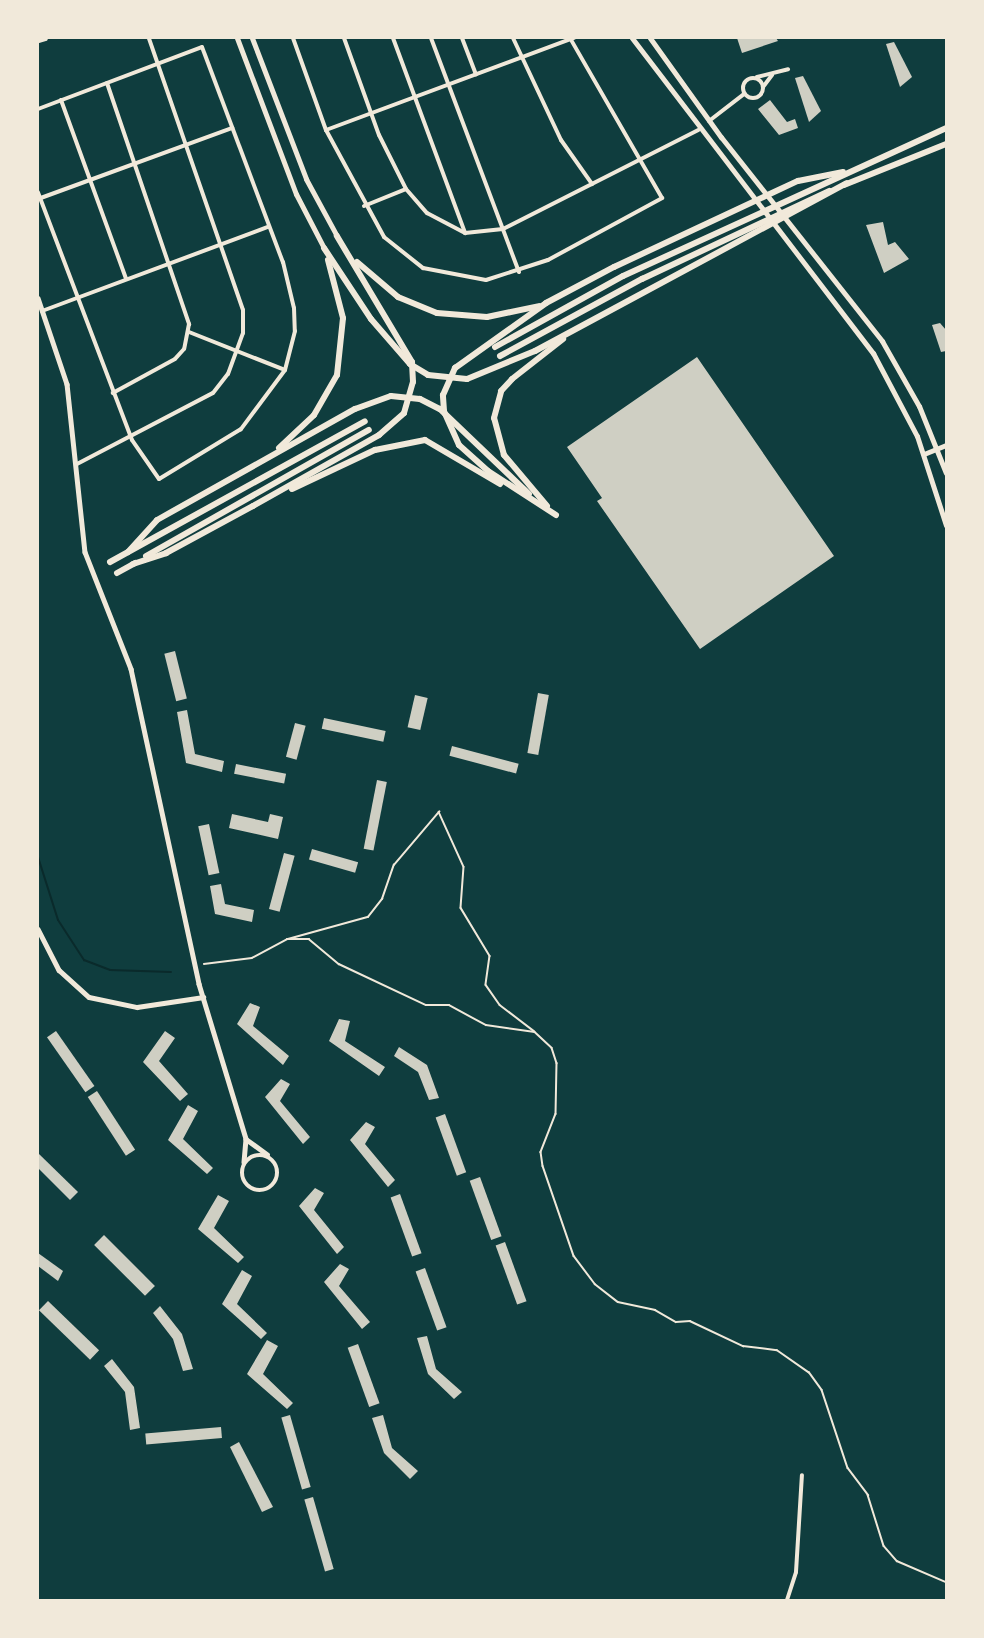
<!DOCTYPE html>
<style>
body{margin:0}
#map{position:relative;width:984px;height:1638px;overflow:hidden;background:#0f3d3e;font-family:Roboto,sans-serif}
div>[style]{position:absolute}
.stream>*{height:2px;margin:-1px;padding:0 1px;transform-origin:1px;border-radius:1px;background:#0a2a2b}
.building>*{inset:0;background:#cfcfc3;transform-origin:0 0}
.path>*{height:1.5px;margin:-0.75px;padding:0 0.75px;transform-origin:0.75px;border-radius:0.75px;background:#f1e9da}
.minor>*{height:4px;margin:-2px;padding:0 2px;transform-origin:2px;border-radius:2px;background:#f1e9da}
.minor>.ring{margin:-2px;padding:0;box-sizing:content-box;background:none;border:4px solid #f1e9da;border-radius:50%}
.tertiary>*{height:4.5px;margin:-2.25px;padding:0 2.25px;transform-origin:2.25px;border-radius:2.25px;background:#f1e9da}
.tertiary>.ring{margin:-2.25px;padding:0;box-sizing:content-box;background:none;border:4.5px solid #f1e9da;border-radius:50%}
.secondary>*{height:5px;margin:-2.5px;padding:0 2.5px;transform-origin:2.5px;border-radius:2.5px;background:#f1e9da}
.trunk>*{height:6px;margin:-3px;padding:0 3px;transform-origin:3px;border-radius:3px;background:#f1e9da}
span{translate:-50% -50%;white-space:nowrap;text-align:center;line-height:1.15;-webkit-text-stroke:4.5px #f1e9da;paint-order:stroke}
.frame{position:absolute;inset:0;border:39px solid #f1e9da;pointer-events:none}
</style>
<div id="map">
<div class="stream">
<div style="left:38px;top:857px;width:66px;rotate:72.4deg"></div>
<div style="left:58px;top:920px;width:48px;rotate:57deg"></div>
<div style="left:84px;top:960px;width:28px;rotate:21deg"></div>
<div style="left:110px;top:970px;width:61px;rotate:1.9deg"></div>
</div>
<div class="building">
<div style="clip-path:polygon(737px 38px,776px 38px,778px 41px,742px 53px)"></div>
<div style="clip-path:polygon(894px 42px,912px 77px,900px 87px,886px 44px)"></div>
<div style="clip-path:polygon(803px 76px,821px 111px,809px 122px,795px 78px)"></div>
<div style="clip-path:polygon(770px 100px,787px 122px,795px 119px,798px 128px,779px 135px,758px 109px)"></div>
<div style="clip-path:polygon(883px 222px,888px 245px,895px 242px,909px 259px,884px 273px,866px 225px)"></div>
<div style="clip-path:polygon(940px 323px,946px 330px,946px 351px,941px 352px,932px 325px)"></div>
<div style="clip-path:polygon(697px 357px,834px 556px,700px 649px,597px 501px,602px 498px,567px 447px)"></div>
<div style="left:175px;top:651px;width:49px;height:11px;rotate:76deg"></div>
<div style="left:538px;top:693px;width:11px;height:61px;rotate:10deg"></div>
<div style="left:415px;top:695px;width:13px;height:33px;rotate:13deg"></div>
<div style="clip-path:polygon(187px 710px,195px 754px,224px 761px,222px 772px,186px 763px,177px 712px)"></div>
<div style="left:324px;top:718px;width:63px;height:11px;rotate:12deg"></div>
<div style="left:295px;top:723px;width:11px;height:35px;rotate:15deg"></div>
<div style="left:452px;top:746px;width:69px;height:10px;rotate:15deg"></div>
<div style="left:236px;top:764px;width:51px;height:10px;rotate:11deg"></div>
<div style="left:377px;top:780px;width:10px;height:70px;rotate:11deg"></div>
<div style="clip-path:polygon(232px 814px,268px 822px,270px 814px,283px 817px,278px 839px,229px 828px)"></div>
<div style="left:209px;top:824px;width:50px;height:11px;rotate:78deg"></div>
<div style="left:312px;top:849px;width:48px;height:11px;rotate:16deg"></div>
<div style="left:284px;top:853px;width:11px;height:58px;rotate:15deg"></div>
<div style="clip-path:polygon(221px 884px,225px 904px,254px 910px,252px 922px,215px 914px,210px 886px)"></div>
<div style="clip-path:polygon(250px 1003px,260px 1007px,253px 1026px,289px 1056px,283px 1065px,237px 1024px)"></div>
<div style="clip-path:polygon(339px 1019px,350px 1021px,345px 1041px,385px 1067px,379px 1076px,329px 1041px)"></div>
<div style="left:56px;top:1031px;width:67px;height:11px;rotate:55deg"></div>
<div style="clip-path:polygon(165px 1031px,175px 1038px,159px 1061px,188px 1094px,180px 1101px,143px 1062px)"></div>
<div style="clip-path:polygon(399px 1047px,427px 1065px,439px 1098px,429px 1100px,418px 1072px,394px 1056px)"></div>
<div style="clip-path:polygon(281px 1079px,290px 1084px,280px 1101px,310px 1137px,303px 1144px,265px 1097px)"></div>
<div style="left:97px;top:1091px;width:70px;height:11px;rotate:57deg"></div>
<div style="clip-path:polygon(188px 1105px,198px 1111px,183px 1139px,213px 1168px,207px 1174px,168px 1140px)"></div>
<div style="left:445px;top:1114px;width:62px;height:10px;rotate:70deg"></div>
<div style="clip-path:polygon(366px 1122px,375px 1127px,365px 1144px,395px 1180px,388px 1187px,350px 1140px)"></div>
<div style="clip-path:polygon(38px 1153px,78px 1192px,70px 1200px,38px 1168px)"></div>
<div style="left:480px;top:1177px;width:63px;height:11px;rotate:70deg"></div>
<div style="clip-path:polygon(315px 1188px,324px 1193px,314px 1210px,344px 1247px,337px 1254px,299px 1206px)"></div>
<div style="left:400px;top:1194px;width:63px;height:10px;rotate:70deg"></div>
<div style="clip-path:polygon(218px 1195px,229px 1201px,214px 1228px,244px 1257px,238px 1263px,198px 1229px)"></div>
<div style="left:104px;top:1235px;width:72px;height:14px;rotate:45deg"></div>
<div style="left:505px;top:1242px;width:63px;height:10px;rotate:70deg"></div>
<div style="clip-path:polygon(38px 1253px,63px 1271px,58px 1281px,38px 1266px)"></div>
<div style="clip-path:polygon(340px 1264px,349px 1269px,339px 1286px,370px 1322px,362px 1329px,324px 1282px)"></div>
<div style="left:425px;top:1268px;width:63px;height:10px;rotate:70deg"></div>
<div style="clip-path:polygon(242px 1270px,252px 1276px,237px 1304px,267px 1333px,261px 1339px,222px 1304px)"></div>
<div style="left:48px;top:1301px;width:71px;height:13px;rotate:44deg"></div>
<div style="clip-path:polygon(160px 1306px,182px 1334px,193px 1369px,183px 1371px,173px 1339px,153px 1313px)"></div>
<div style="clip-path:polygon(427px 1336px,436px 1369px,462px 1392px,454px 1399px,428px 1374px,417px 1338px)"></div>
<div style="clip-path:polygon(267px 1340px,278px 1346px,263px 1374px,293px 1403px,287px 1409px,247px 1374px)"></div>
<div style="left:358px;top:1344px;width:63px;height:11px;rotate:70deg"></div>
<div style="clip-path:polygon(112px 1359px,134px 1387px,140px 1428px,130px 1430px,125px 1392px,104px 1366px)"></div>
<div style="left:290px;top:1415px;width:75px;height:9px;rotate:74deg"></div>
<div style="clip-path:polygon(383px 1415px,392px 1448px,418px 1471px,410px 1479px,384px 1453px,372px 1418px)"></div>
<div style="left:221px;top:1427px;width:11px;height:76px;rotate:85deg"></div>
<div style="clip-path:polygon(239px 1442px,273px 1507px,262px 1512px,230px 1447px)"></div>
<div style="left:313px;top:1497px;width:75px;height:9px;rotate:74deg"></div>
</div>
<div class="path">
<div style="left:288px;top:939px;width:83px;rotate:-15.4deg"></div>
<div style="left:368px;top:917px;width:23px;rotate:-52deg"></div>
<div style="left:382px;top:899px;width:36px;rotate:-71deg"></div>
<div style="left:394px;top:865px;width:70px;rotate:-49.7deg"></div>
<div style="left:439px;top:812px;width:60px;rotate:65.6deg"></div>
<div style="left:464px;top:867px;width:41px;rotate:94.2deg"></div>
<div style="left:461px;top:908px;width:56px;rotate:58.9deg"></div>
<div style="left:490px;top:956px;width:29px;rotate:98deg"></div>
<div style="left:486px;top:985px;width:24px;rotate:55deg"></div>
<div style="left:500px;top:1005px;width:43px;rotate:37.4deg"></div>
<div style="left:204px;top:964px;width:48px;rotate:-7.1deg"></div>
<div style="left:252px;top:958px;width:40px;rotate:-28deg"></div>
<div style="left:287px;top:939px;width:22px"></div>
<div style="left:309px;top:939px;width:39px;rotate:40deg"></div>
<div style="left:339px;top:964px;width:96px;rotate:25.2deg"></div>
<div style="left:426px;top:1005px;width:23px"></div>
<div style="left:449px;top:1005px;width:42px;rotate:28.4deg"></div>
<div style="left:486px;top:1025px;width:49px;rotate:8.1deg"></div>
<div style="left:535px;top:1032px;width:23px;rotate:43deg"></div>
<div style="left:552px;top:1048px;width:16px;rotate:72deg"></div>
<div style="left:557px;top:1063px;width:51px;rotate:91.1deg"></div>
<div style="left:556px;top:1114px;width:41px;rotate:111.5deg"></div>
<div style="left:541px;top:1152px;width:14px;rotate:82deg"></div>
<div style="left:543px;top:1166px;width:95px;rotate:71deg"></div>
<div style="left:574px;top:1256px;width:35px;rotate:53deg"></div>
<div style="left:595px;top:1284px;width:29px;rotate:38deg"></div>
<div style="left:618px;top:1302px;width:38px;rotate:12deg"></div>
<div style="left:655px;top:1310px;width:24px;rotate:30deg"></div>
<div style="left:676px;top:1322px;width:14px;rotate:-4deg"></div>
<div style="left:690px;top:1321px;width:59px;rotate:25.3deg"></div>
<div style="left:743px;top:1346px;width:34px;rotate:7deg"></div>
<div style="left:777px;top:1350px;width:39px;rotate:35deg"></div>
<div style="left:809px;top:1372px;width:22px;rotate:54deg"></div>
<div style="left:822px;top:1390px;width:82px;rotate:71.6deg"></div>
<div style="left:848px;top:1468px;width:34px;rotate:53deg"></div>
<div style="left:868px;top:1495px;width:53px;rotate:72.6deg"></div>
<div style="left:884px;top:1546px;width:20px;rotate:49deg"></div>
<div style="left:897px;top:1561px;width:53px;rotate:23.2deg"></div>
</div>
<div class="minor">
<div style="left:293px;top:38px;width:98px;rotate:70.3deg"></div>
<div style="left:326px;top:130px;width:122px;rotate:61.5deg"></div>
<div style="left:384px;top:237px;width:50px;rotate:38.5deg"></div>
<div style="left:423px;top:268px;width:64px;rotate:10.8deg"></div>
<div style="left:486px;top:280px;width:65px;rotate:-17.9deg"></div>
<div style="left:548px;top:260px;width:130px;rotate:-28.5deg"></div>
<div style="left:662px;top:198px;width:185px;rotate:-119.9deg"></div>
<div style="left:344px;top:38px;width:103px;rotate:70.2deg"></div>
<div style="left:379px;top:135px;width:60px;rotate:63.4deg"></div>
<div style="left:406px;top:189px;width:32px;rotate:49deg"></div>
<div style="left:427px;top:213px;width:43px;rotate:27.8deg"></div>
<div style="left:465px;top:233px;width:38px;rotate:-6deg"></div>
<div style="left:503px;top:229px;width:219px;rotate:-26.9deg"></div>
<div style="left:393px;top:38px;width:208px;rotate:69.7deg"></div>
<div style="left:431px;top:38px;width:250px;rotate:69.4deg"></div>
<div style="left:462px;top:38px;width:39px;rotate:69deg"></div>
<div style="left:513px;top:38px;width:113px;rotate:64.8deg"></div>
<div style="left:561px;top:140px;width:54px;rotate:54.8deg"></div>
<div style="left:757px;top:77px;width:32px;rotate:-14deg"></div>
<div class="ring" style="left:743px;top:78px;width:16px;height:16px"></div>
<div style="left:107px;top:83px;width:255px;rotate:71.2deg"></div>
<div style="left:189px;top:324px;width:25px;rotate:101deg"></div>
<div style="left:184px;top:349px;width:13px;rotate:132deg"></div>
<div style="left:175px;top:359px;width:71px;rotate:151.3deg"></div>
<div style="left:763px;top:87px;width:15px;rotate:-53deg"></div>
<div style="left:61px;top:100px;width:190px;rotate:70deg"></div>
<div style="left:38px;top:109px;width:175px;rotate:-20.7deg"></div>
<div style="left:202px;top:47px;width:230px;rotate:69.4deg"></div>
<div style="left:283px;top:262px;width:47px;rotate:76.6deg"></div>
<div style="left:294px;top:308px;width:23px;rotate:88deg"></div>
<div style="left:295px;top:331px;width:40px;rotate:104.4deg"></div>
<div style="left:285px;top:370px;width:74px;rotate:126.7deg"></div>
<div style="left:241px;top:429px;width:96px;rotate:148.6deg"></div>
<div style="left:159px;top:479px;width:47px;rotate:-124.7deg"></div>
<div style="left:132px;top:440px;width:265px;rotate:-110.8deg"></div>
<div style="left:709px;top:121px;width:44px;rotate:-37.6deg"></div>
<div style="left:326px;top:130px;width:265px;rotate:-20.4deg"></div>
<div style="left:38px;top:199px;width:207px;rotate:-20.1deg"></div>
<div style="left:364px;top:206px;width:45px;rotate:-22deg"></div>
<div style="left:42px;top:311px;width:241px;rotate:-20.4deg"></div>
<div style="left:189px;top:332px;width:103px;rotate:21.6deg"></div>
<div style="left:77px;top:464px;width:153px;rotate:-27.6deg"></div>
<div style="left:213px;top:393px;width:24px;rotate:-52deg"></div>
<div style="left:228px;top:374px;width:44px;rotate:-69.9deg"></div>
<div style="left:243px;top:333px;width:23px;rotate:-90deg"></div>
<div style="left:243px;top:310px;width:288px;rotate:-109.1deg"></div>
<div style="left:787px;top:1600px;width:29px;rotate:-72deg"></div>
<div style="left:796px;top:1572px;width:97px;rotate:-86.5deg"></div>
</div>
<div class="tertiary">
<div style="left:38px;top:298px;width:91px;rotate:71.4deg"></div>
<div style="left:67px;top:384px;width:169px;rotate:83.9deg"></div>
<div style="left:85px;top:552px;width:126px;rotate:68.5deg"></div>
<div style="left:131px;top:669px;width:322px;rotate:77.8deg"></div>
<div style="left:199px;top:984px;width:162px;rotate:73.1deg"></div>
<div style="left:246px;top:1139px;width:23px;rotate:95deg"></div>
<div style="left:924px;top:454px;width:24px;rotate:-22deg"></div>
<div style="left:38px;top:929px;width:46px;rotate:62.9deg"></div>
<div style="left:59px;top:970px;width:40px;rotate:42deg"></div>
<div style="left:89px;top:997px;width:49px;rotate:11.8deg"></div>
<div style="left:137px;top:1007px;width:67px;rotate:-8.6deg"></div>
<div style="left:246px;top:1139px;width:26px;rotate:36deg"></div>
<div class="ring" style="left:242px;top:1155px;width:31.5px;height:31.5px"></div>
</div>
<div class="secondary">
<div style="left:237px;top:38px;width:167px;rotate:69.3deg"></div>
<div style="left:296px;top:194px;width:61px;rotate:62.6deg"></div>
<div style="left:252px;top:38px;width:151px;rotate:69deg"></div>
<div style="left:306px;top:179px;width:65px;rotate:61.5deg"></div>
<div style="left:632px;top:38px;width:397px;rotate:52.6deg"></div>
<div style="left:873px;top:353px;width:94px;rotate:62.1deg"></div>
<div style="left:917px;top:436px;width:94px;rotate:72deg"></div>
<div style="left:650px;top:38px;width:122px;rotate:54.4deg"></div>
<div style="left:721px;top:137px;width:260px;rotate:51.7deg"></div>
<div style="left:882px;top:341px;width:75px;rotate:60.4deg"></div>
<div style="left:919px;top:406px;width:72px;rotate:68.1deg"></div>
<div style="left:38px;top:40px;width:7px;rotate:-16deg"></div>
</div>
<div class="trunk">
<div style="left:844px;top:185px;width:110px;rotate:-21.9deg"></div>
<div style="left:324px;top:248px;width:85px;rotate:56.5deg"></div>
<div style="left:371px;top:319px;width:60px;rotate:49.1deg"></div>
<div style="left:410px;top:364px;width:21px;rotate:31deg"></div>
<div style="left:428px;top:375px;width:39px;rotate:6deg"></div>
<div style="left:467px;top:379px;width:74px;rotate:-22.4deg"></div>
<div style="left:535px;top:351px;width:354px;rotate:-28.3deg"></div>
<div style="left:357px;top:262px;width:54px;rotate:40.5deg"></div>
<div style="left:398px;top:297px;width:42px;rotate:22.3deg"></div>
<div style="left:437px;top:313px;width:50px;rotate:4.6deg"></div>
<div style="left:487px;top:317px;width:53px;rotate:-11.9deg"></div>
<div style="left:495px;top:347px;width:146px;rotate:-29deg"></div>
<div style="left:623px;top:276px;width:355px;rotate:-24.6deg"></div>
<div style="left:500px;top:356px;width:162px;rotate:-28.5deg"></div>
<div style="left:642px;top:279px;width:207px;rotate:-25.2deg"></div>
<div style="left:279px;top:448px;width:48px;rotate:-43.3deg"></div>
<div style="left:314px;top:415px;width:46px;rotate:-60.1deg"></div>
<div style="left:337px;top:375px;width:57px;rotate:-84deg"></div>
<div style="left:343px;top:318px;width:60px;rotate:-104.5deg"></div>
<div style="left:292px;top:489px;width:92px;rotate:-25.2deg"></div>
<div style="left:375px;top:450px;width:51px;rotate:-11.3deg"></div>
<div style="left:425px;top:440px;width:87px;rotate:30.4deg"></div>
<div style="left:547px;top:506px;width:67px;rotate:-130.1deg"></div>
<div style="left:504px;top:455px;width:38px;rotate:-105deg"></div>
<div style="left:494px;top:418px;width:28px;rotate:-75deg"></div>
<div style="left:501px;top:391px;width:16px;rotate:-47deg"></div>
<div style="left:512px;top:379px;width:65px;rotate:-38.1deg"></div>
<div style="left:556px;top:515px;width:81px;rotate:-147.1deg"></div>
<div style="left:488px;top:471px;width:39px;rotate:-138deg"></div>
<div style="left:459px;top:445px;width:37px;rotate:-114deg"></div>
<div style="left:444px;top:411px;width:16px;rotate:-94deg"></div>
<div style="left:443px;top:395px;width:30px;rotate:-66deg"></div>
<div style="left:455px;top:368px;width:112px;rotate:-35.5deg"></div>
<div style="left:546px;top:303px;width:77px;rotate:-27.9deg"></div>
<div style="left:614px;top:267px;width:203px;rotate:-25.1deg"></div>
<div style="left:798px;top:181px;width:46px;rotate:-11.3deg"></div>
<div style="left:128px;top:552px;width:43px;rotate:-47.8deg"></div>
<div style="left:157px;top:520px;width:227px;rotate:-29.3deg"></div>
<div style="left:355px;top:409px;width:38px;rotate:-20deg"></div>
<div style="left:391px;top:396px;width:29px;rotate:6deg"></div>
<div style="left:420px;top:399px;width:22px;rotate:27deg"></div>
<div style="left:440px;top:409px;width:123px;rotate:43.7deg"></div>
<div style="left:146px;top:556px;width:256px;rotate:-29.5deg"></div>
<div style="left:110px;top:562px;width:291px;rotate:-28.9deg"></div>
<div style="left:133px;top:564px;width:35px;rotate:-18deg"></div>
<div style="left:166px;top:553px;width:99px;rotate:-28.4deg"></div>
<div style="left:253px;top:506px;width:145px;rotate:-29.4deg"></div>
<div style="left:379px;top:435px;width:33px;rotate:-41deg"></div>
<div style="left:404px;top:413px;width:32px;rotate:-74deg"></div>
<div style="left:413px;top:382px;width:20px;rotate:-93deg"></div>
<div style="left:412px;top:362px;width:147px;rotate:-120.8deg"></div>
<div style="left:117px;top:573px;width:21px;rotate:-29deg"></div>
</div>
<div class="frame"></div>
</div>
